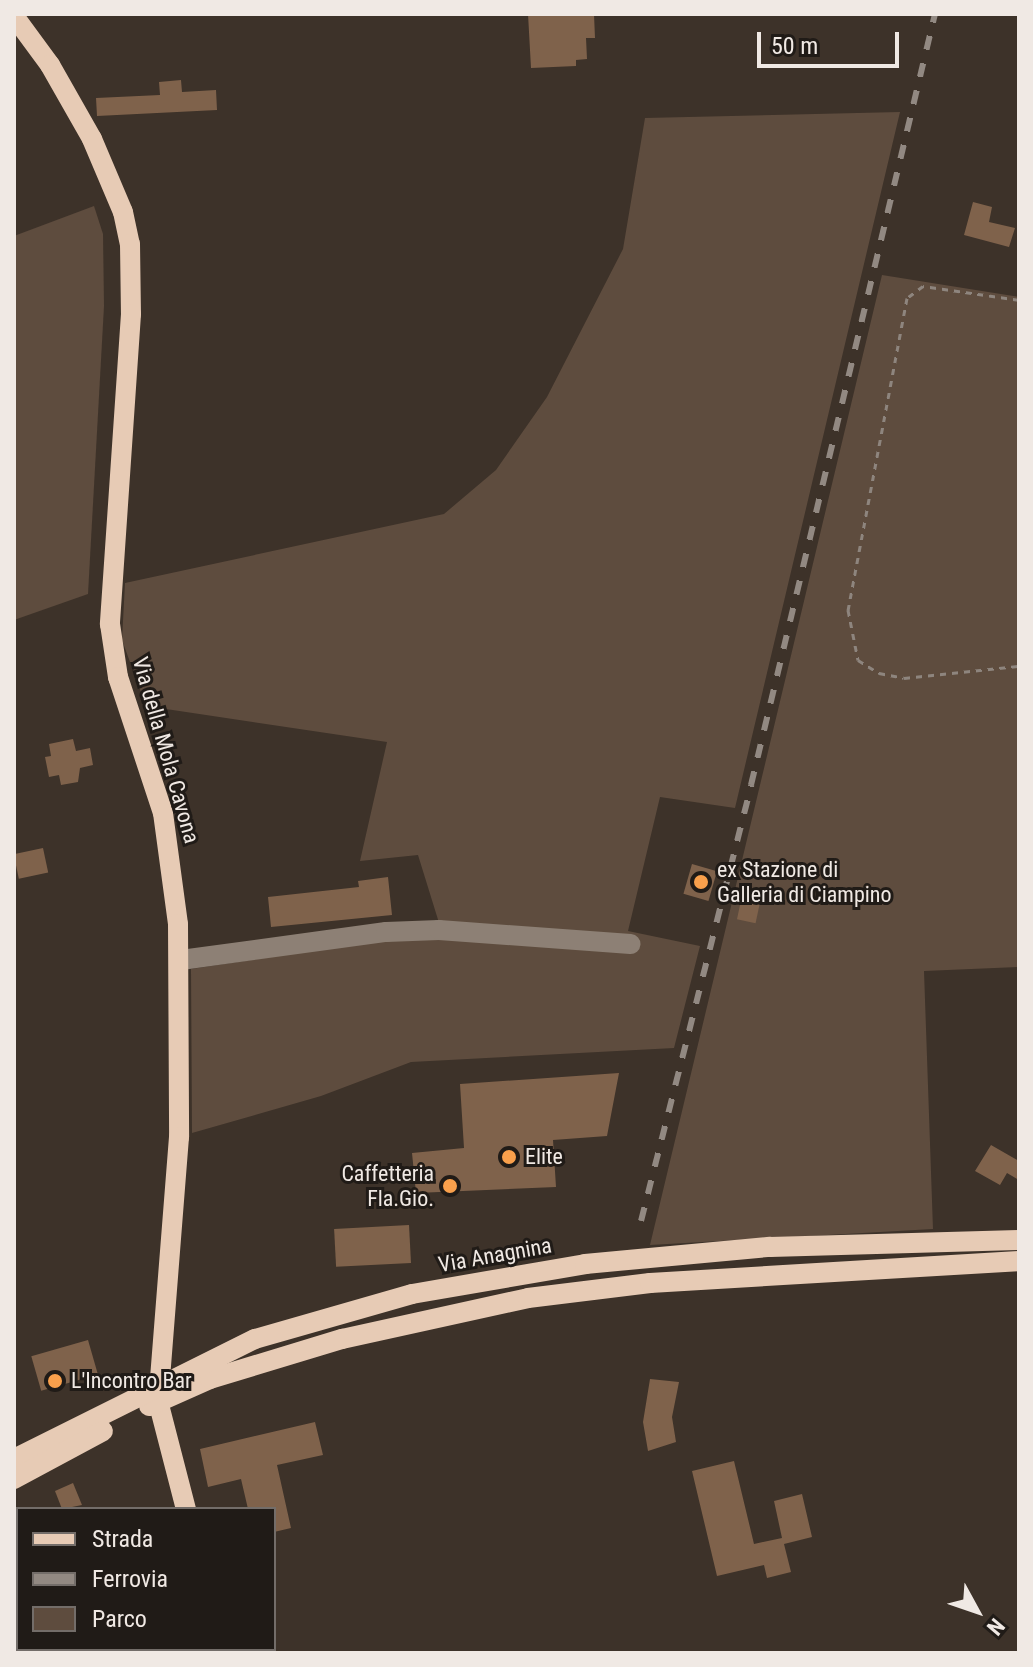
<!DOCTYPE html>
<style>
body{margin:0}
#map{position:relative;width:1033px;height:1667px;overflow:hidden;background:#3d3229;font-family:"Roboto Condensed",sans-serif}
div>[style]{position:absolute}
.green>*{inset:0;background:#5e4c3e}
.building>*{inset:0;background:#7f624b;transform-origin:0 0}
.path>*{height:3px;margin-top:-1.5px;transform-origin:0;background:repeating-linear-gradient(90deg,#8e857e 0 6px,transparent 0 12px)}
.minor>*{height:20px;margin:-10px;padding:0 10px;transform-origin:10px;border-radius:10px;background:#8d8075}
.major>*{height:20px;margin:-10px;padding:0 10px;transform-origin:10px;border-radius:10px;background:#e7cbb5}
.rail>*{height:6px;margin-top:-3px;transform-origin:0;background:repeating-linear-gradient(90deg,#928982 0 14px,transparent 0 28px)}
.dots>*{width:22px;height:22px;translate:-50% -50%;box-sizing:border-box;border:4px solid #201b17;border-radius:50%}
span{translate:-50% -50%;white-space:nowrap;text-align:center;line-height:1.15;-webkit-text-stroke:6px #201b17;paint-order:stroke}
.street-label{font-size:22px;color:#f0e9e4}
.poi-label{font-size:22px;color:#f0e9e4}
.left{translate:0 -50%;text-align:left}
.right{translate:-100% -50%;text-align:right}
.frame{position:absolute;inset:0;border:16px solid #f0e9e4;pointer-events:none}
.legend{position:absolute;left:16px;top:1507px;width:260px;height:144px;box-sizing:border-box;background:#201b17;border:2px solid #736d69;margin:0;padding:10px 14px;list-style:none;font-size:24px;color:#f0e9e4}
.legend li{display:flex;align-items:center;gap:16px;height:40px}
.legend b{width:40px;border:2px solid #736d69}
.north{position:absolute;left:937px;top:1571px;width:80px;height:80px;-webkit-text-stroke:6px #201b17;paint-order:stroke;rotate:130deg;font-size:22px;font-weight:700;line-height:32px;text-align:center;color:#f0e9e4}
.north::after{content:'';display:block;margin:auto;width:28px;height:36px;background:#f0e9e4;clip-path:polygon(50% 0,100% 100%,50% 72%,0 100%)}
.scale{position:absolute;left:757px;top:32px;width:142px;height:36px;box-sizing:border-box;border:4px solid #f0e9e4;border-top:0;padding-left:10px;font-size:24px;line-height:28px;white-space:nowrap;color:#f0e9e4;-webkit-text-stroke:6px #201b17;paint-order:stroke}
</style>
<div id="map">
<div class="green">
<div style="clip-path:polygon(900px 112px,735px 808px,660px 797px,628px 931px,700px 946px,674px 1048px,411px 1062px,321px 1096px,192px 1133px,191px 969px,376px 941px,444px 939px,418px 855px,360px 861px,387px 742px,146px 706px,122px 640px,125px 583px,444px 514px,496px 470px,547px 397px,623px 249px,645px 118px)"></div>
<div style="clip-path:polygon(94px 206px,103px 234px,104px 306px,88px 594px,14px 620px,14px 236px)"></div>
<div style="clip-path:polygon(882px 275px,1019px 297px,1019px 967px,924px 971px,933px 1229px,650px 1245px)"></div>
</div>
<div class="building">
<div style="clip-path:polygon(528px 14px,594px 14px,595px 38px,586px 38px,587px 59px,576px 60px,576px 66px,531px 68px)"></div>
<div style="clip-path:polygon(181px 80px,182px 92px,216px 90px,217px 110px,97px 116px,96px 98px,160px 95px,159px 82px)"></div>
<div style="clip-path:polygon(973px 202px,992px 207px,989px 222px,1015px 228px,1009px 247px,964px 235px)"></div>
<div style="clip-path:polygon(73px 739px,76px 751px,90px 748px,93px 765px,80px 768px,78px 782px,61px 785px,59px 775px,49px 777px,45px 757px,51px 756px,49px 744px)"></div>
<div style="left:43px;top:848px;width:25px;height:30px;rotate:78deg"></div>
<div style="left:692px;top:864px;width:26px;height:31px;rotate:16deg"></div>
<div style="clip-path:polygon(388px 877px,392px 915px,271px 927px,268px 897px,359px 887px,358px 881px)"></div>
<div style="left:743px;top:891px;width:19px;height:29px;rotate:12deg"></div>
<div style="clip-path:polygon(619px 1073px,607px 1136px,553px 1140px,556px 1187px,416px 1193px,412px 1153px,464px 1148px,460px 1084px)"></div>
<div style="clip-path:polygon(991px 1145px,1019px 1161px,1019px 1180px,1007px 1173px,1000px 1185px,975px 1171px)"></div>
<div style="left:409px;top:1225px;width:38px;height:75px;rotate:87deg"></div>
<div style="left:88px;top:1340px;width:36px;height:59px;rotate:74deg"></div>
<div style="clip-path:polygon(650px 1379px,679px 1382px,672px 1417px,676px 1442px,648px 1451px,643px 1422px)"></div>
<div style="clip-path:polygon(315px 1422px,323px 1455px,277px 1465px,291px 1528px,274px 1532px,274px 1509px,248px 1509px,241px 1479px,208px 1487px,200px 1449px)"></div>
<div style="clip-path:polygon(734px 1461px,754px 1544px,782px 1538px,774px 1501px,802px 1494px,812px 1537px,784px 1544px,791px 1572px,767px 1578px,764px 1565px,717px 1576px,692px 1471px)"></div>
<div style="clip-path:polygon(73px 1483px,82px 1505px,62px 1509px,55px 1491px)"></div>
</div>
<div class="path">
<div style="left:1019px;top:300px;width:97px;rotate:-171.7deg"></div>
<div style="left:923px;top:286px;width:20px;rotate:143deg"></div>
<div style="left:907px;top:298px;width:318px;rotate:100.7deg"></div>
<div style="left:848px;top:610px;width:51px;rotate:78.7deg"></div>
<div style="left:858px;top:660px;width:25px;rotate:32deg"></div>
<div style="left:879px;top:673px;width:25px;rotate:11deg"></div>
<div style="left:904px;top:678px;width:116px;rotate:-6deg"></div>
</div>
<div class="minor">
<div style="left:181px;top:960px;width:207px;rotate:-7.8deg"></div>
<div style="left:386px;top:932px;width:53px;rotate:-2.2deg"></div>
<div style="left:439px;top:930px;width:192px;rotate:4.2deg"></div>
</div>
<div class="major">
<div style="left:14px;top:16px;width:61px;rotate:53.7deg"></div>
<div style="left:50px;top:65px;width:85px;rotate:60.4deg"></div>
<div style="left:92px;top:139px;width:79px;rotate:67deg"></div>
<div style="left:123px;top:212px;width:33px;rotate:78deg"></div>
<div style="left:130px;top:244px;width:70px;rotate:89.2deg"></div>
<div style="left:131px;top:314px;width:311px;rotate:93.9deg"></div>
<div style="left:110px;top:624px;width:54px;rotate:81.4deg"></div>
<div style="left:118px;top:677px;width:143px;rotate:71.7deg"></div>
<div style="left:163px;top:813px;width:112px;rotate:82.3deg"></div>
<div style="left:178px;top:924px;width:213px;rotate:89.7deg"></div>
<div style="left:179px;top:1137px;width:265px;rotate:94.5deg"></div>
<div style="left:158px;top:1401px;width:112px;rotate:75.5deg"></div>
<div style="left:149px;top:1406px;width:67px;rotate:-23.9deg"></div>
<div style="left:210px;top:1379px;width:138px;rotate:-16.9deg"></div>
<div style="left:342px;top:1339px;width:190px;rotate:-12.4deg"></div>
<div style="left:528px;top:1298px;width:123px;rotate:-7deg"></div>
<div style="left:650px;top:1283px;width:370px;rotate:-3.4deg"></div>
<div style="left:14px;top:1459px;width:269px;rotate:-26.5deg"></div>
<div style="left:255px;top:1339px;width:163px;rotate:-16deg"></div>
<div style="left:412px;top:1294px;width:176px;rotate:-9.8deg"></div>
<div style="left:585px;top:1264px;width:186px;rotate:-5.3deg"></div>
<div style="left:770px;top:1247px;width:249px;rotate:-1.6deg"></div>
<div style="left:14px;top:1479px;width:101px;rotate:-28.3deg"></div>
<div style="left:221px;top:1649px;width:4px;rotate:76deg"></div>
</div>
<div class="rail">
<div style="left:641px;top:1221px;width:450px;rotate:-75.8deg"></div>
<div style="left:751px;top:785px;width:793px;rotate:-76.58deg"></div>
</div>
<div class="dots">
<div style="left:701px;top:882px;background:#f9a04c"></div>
<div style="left:509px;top:1157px;background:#f9a04c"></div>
<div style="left:450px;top:1186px;background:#f9a04c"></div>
<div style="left:55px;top:1381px;background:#f9a04c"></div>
</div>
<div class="street-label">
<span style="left:166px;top:750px;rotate:74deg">Via della Mola Cavona</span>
<span style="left:495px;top:1255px;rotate:-10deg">Via Anagnina</span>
</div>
<div class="poi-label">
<span class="left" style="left:717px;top:882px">ex Stazione di<br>Galleria di Ciampino</span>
<span class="left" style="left:525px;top:1157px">Elite</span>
<span class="right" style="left:434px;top:1186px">Caffetteria<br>Fla.Gio.</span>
<span class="left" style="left:71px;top:1381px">L'Incontro Bar</span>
</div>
<div class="frame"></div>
<ul class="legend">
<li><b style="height:10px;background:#e7cbb5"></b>Strada</li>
<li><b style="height:10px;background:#928982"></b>Ferrovia</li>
<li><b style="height:22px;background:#5e4c3e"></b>Parco</li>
</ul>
<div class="north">N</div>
<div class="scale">50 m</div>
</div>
